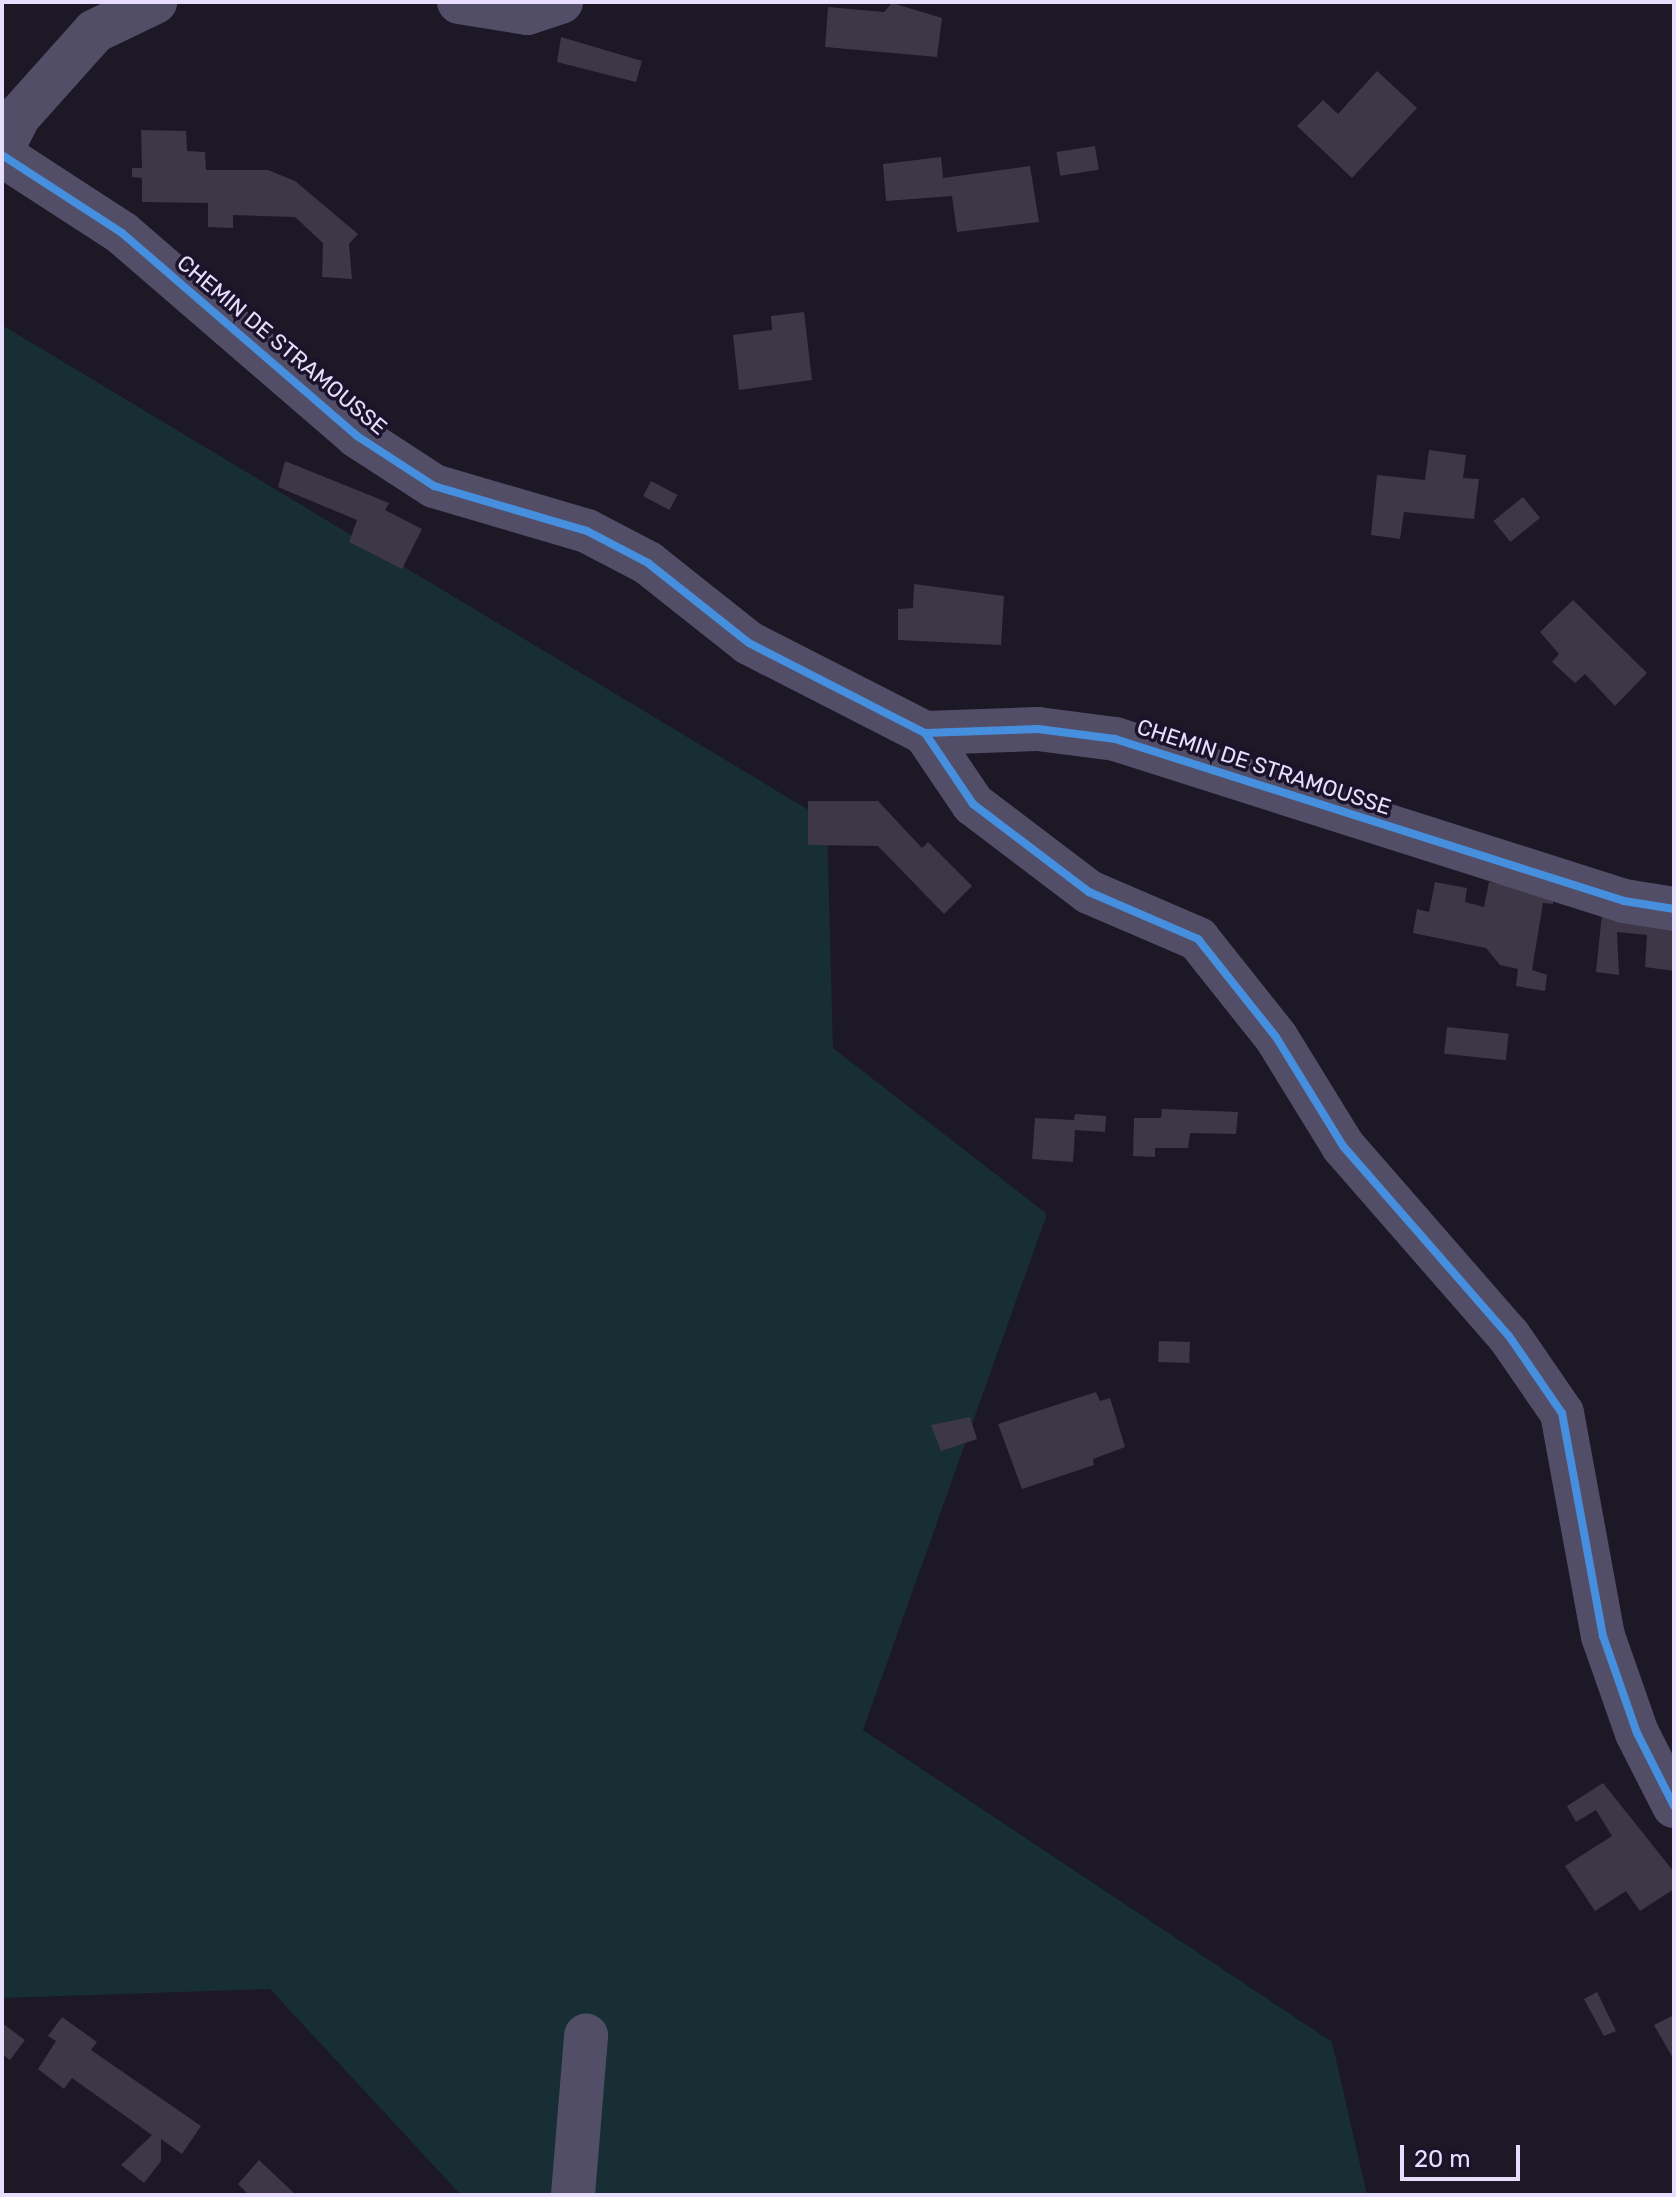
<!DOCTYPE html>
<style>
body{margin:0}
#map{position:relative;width:1676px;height:2197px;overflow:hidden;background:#1d1826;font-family:Rubik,sans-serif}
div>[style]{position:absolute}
.green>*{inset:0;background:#162e34}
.building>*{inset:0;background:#3d3747;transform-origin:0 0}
.minor>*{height:44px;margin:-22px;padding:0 22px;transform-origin:22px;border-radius:22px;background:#534e67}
.cycleway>*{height:8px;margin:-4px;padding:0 4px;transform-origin:4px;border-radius:4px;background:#468fdf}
span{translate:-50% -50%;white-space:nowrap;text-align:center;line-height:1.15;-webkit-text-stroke:7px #1b122c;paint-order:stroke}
.street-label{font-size:22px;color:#e7defe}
.frame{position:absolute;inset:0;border:4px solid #e7defe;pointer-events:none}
.scale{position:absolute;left:1400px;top:2145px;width:120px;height:36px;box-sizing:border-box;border:4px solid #e7defe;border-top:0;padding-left:10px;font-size:24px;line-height:28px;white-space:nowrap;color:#e7defe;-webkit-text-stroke:6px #1b122c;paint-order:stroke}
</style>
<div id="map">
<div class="green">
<div style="clip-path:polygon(2px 325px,827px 821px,833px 1048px,1047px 1214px,863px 1730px,1332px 2042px,1367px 2195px,461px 2195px,270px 1989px,2px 1998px)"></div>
</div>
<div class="building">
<div style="clip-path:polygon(892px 3px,942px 18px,937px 57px,825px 47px,828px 7px,884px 12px)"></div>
<div style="clip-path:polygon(561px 37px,642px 61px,636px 82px,557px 62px)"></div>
<div style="clip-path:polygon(1377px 71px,1417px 108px,1352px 178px,1297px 126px,1323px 100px,1338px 114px)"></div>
<div style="clip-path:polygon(141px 130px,186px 131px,187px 151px,205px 152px,206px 170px,268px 170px,295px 181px,358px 234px,349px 244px,352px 279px,322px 277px,323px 243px,295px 217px,233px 215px,233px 228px,208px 227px,208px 203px,142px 202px,142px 178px,132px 177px,132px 168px,142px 168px)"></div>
<div style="left:1095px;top:146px;width:24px;height:39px;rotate:81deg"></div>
<div style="clip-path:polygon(941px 157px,943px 178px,1030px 166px,1039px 222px,957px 232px,952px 196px,886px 201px,883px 164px)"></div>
<div style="clip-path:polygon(804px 312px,812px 380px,739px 390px,733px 335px,772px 330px,771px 316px)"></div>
<div style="clip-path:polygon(1429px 450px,1466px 455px,1463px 478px,1479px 479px,1474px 519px,1404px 512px,1400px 539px,1371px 535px,1377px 475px,1425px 480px)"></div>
<div style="clip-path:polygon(285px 461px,389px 503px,385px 510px,422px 529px,402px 569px,349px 542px,357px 520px,278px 487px)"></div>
<div style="left:651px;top:481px;width:30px;height:17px;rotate:28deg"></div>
<div style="left:1523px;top:497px;width:27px;height:38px;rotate:51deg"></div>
<div style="clip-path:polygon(914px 584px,1004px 596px,1001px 645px,898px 640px,898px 609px,913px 608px)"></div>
<div style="clip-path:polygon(1573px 600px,1647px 673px,1615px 706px,1585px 674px,1575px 683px,1552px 662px,1559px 654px,1540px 632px)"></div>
<div style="clip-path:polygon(808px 801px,878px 801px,922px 848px,928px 842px,972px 886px,944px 914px,878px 846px,808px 845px)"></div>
<div style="clip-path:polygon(1555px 880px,1553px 904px,1543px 903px,1532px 970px,1547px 975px,1545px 991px,1516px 986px,1518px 969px,1500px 965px,1486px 948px,1413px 933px,1417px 909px,1429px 912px,1435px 882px,1467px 888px,1465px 902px,1484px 907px,1489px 882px,1516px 886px)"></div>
<div style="clip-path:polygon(1603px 904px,1674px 911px,1674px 971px,1645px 967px,1647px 935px,1617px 932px,1619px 975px,1596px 972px)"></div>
<div style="left:1447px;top:1027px;width:62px;height:27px;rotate:6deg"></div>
<div style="clip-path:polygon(1162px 1109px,1238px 1112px,1236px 1134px,1190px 1133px,1188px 1148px,1155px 1148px,1155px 1157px,1133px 1156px,1134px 1118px,1161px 1118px)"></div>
<div style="clip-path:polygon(1075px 1114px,1106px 1116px,1105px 1132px,1075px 1130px,1073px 1162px,1032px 1159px,1035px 1118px,1074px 1120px)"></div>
<div style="left:1159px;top:1341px;width:31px;height:21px;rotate:2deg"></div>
<div style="clip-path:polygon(1096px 1392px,1100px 1401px,1110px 1398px,1125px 1447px,1093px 1459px,1094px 1465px,1022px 1489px,998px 1424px)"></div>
<div style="clip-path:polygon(970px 1417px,977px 1439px,941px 1451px,931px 1425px)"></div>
<div style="clip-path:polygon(1603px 1783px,1674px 1872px,1674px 1889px,1640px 1911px,1626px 1891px,1595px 1911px,1565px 1866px,1612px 1836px,1596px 1810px,1576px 1822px,1567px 1806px)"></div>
<div style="clip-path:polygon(1597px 1992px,1616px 2031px,1604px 2036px,1584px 1999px)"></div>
<div style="clip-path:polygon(1674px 2015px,1674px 2060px,1654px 2025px)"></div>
<div style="clip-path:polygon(62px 2017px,97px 2042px,91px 2050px,201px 2126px,182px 2154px,161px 2139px,161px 2161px,144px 2183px,121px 2165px,152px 2135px,72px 2078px,64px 2089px,38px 2069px,56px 2041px,48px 2036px)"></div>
<div style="clip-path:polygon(2px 2023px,25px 2040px,10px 2060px,2px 2054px)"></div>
<div style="clip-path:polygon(259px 2160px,296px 2195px,249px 2195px,238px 2184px)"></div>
</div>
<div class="minor">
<div style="left:459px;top:2px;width:69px;rotate:9.2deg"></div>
<div style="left:527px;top:13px;width:36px;rotate:-18deg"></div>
<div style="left:2px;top:149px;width:36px;rotate:-63deg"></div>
<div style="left:18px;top:117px;width:115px;rotate:-48.2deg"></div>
<div style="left:95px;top:31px;width:67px;rotate:-25.8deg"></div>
<div style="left:2px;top:155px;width:143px;rotate:33deg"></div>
<div style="left:122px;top:233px;width:311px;rotate:40.8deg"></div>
<div style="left:357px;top:436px;width:92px;rotate:33deg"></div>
<div style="left:434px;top:486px;width:159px;rotate:16.4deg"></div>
<div style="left:587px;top:531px;width:69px;rotate:27.7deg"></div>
<div style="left:648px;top:563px;width:129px;rotate:38.4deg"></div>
<div style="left:749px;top:643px;width:198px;rotate:27.1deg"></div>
<div style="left:925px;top:733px;width:113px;rotate:-2deg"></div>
<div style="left:1038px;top:729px;width:78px;rotate:7.4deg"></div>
<div style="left:1115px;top:739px;width:534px;rotate:17.65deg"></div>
<div style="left:1624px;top:901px;width:51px;rotate:9.1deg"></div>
<div style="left:925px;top:733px;width:86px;rotate:55.9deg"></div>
<div style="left:973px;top:804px;width:146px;rotate:37.2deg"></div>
<div style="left:1089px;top:892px;width:119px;rotate:23.3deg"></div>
<div style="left:1198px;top:939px;width:125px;rotate:51.5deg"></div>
<div style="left:1276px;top:1037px;width:128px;rotate:58.4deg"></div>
<div style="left:1343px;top:1146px;width:252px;rotate:48.9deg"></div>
<div style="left:1509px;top:1336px;width:93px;rotate:55.5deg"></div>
<div style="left:1562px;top:1413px;width:227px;rotate:79.6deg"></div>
<div style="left:1603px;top:1636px;width:103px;rotate:70.7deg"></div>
<div style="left:1637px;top:1733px;width:82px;rotate:63.1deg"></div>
<div style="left:573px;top:2195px;width:160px;rotate:-85.3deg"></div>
</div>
<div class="cycleway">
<div style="left:2px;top:155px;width:143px;rotate:33deg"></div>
<div style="left:122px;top:233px;width:311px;rotate:40.8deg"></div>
<div style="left:357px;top:436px;width:92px;rotate:33deg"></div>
<div style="left:434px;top:486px;width:159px;rotate:16.4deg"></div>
<div style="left:587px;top:531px;width:69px;rotate:27.7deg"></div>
<div style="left:648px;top:563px;width:129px;rotate:38.4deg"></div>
<div style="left:749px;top:643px;width:198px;rotate:27.1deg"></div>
<div style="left:925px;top:733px;width:113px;rotate:-2deg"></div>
<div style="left:1038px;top:729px;width:78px;rotate:7.4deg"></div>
<div style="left:1115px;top:739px;width:534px;rotate:17.65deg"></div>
<div style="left:1624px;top:901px;width:51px;rotate:9.1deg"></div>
<div style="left:925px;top:733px;width:86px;rotate:55.9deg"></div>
<div style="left:973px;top:804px;width:146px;rotate:37.2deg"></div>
<div style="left:1089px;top:892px;width:119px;rotate:23.3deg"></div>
<div style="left:1198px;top:939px;width:125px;rotate:51.5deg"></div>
<div style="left:1276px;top:1037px;width:128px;rotate:58.4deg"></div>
<div style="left:1343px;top:1146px;width:252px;rotate:48.9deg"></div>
<div style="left:1509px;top:1336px;width:93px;rotate:55.5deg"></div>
<div style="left:1562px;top:1413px;width:227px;rotate:79.6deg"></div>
<div style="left:1603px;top:1636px;width:103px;rotate:70.7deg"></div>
<div style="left:1637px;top:1733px;width:82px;rotate:63.1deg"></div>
</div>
<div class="street-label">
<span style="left:282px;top:345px;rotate:40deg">CHEMIN DE STRAMOUSSE</span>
<span style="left:1264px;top:767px;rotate:18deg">CHEMIN DE STRAMOUSSE</span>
</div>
<div class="frame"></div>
<div class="scale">20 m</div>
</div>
